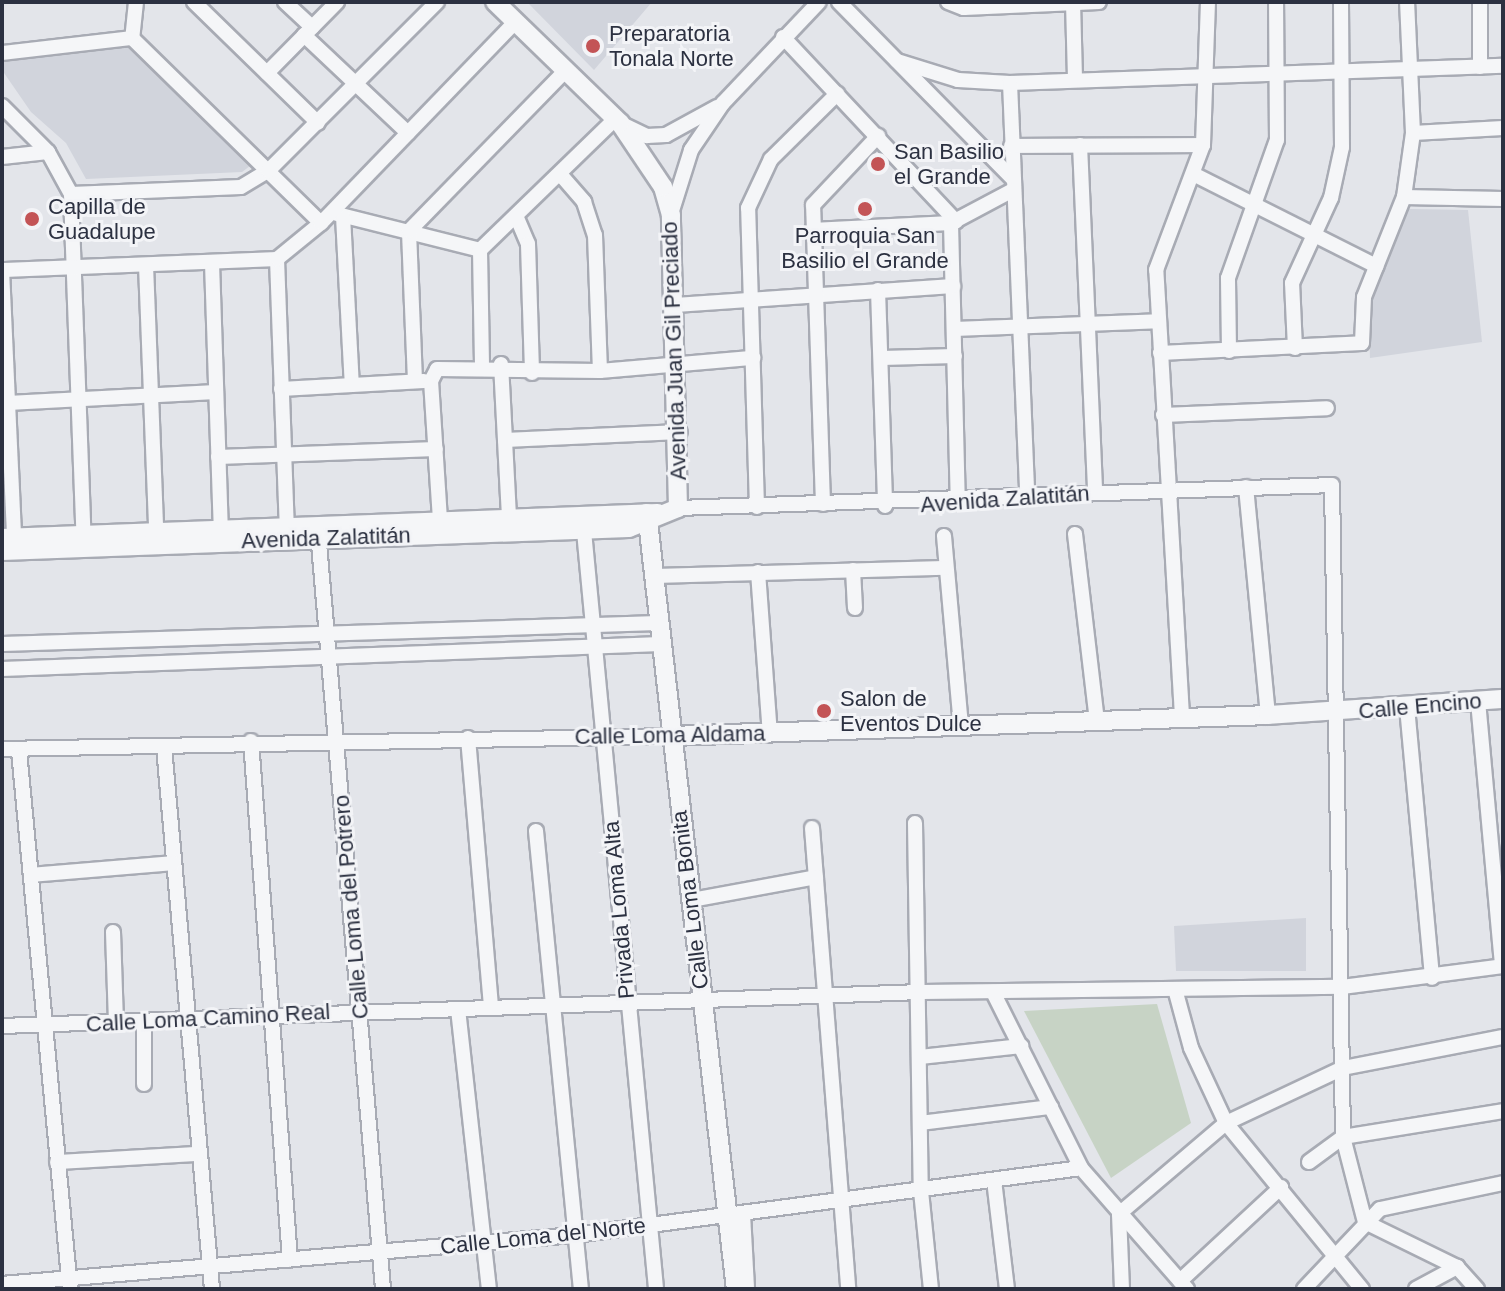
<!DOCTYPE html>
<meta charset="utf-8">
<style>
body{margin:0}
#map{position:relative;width:1505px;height:1291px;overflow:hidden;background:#e3e5ea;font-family:Arial,sans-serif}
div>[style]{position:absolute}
.built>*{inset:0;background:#d1d4dc}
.green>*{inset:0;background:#c7d3c5}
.roads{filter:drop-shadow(2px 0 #a8abb4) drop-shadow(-2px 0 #a8abb4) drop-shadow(0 2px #a8abb4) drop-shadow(0 -2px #a8abb4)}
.minor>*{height:14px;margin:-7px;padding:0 7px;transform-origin:7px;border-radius:7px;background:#f5f6f8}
.tertiary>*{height:18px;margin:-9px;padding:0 9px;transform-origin:9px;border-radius:9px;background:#f5f6f8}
.dots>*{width:22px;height:22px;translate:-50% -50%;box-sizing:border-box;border:4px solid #f3f4f7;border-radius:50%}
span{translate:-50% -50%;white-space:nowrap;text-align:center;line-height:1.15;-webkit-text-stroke:6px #f3f4f7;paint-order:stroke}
.poi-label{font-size:22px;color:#2c3141}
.left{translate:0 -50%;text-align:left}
.street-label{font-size:22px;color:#2c3141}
.frame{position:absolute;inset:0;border:4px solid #2c3141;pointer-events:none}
</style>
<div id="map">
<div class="built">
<div style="clip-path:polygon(527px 2px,652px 2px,594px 70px)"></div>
<div style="clip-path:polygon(129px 47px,250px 166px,242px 172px,86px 179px,66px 143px,31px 112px,2px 70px,2px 62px)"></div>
<div style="clip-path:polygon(1409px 209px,1468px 210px,1482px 342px,1370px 358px,1368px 298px)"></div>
<div style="clip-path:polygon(1306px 918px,1306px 971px,1176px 971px,1174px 926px)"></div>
</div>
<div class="green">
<div style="clip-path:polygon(1157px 1004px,1191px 1123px,1111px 1178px,1024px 1011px)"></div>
</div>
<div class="roads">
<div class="minor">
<div style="left:136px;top:2px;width:36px;rotate:96deg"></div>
<div style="left:132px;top:38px;width:264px;rotate:44.4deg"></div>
<div style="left:194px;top:2px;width:173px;rotate:44.3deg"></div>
<div style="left:285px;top:2px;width:37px;rotate:43deg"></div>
<div style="left:839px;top:2px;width:248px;rotate:45.5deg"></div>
<div style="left:948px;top:2px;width:17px;rotate:21deg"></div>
<div style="left:964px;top:8px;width:135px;rotate:-2.5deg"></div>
<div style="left:1073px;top:2px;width:78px;rotate:88.5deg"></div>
<div style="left:1480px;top:2px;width:65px;rotate:90deg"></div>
<div style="left:304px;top:35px;width:143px;rotate:43.3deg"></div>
<div style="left:783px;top:37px;width:253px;rotate:46.8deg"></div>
<div style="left:2px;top:53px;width:131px;rotate:-6.6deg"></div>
<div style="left:897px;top:61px;width:64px;rotate:17.3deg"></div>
<div style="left:958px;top:80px;width:52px;rotate:3.3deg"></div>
<div style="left:1010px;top:83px;width:493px;rotate:-2deg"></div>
<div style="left:267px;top:73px;width:100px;rotate:-45.4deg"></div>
<div style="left:1010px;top:83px;width:413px;rotate:87.6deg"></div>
<div style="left:2px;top:106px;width:65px;rotate:45deg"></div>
<div style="left:48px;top:152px;width:48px;rotate:61.3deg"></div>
<div style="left:71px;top:194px;width:349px;rotate:87.9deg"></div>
<div style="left:620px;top:123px;width:30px;rotate:26deg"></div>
<div style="left:647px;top:136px;width:19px;rotate:-3deg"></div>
<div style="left:666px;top:135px;width:58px;rotate:-28.8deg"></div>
<div style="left:1413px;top:133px;width:90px;rotate:-3.2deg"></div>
<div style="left:1080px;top:145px;width:348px;rotate:87.5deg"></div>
<div style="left:1011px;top:146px;width:192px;rotate:-0.3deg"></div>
<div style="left:2px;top:157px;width:46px;rotate:-6.2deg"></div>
<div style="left:560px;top:174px;width:37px;rotate:49deg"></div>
<div style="left:584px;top:202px;width:35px;rotate:72deg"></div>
<div style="left:595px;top:235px;width:136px;rotate:87.9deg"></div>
<div style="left:1195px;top:175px;width:203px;rotate:26.7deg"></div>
<div style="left:71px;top:194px;width:170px;rotate:-2.4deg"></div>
<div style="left:241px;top:187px;width:31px;rotate:-31deg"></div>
<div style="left:268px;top:171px;width:239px;rotate:-45deg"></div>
<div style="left:1404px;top:197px;width:99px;rotate:1.2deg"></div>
<div style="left:337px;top:214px;width:147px;rotate:14.1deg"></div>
<div style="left:671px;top:214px;width:67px;rotate:-72.6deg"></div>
<div style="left:691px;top:150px;width:57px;rotate:-55.8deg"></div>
<div style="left:723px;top:103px;width:139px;rotate:-46.5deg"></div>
<div style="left:343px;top:216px;width:169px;rotate:87deg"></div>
<div style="left:517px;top:218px;width:28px;rotate:67deg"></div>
<div style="left:528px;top:244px;width:129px;rotate:88.2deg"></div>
<div style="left:951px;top:223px;width:279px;rotate:88.6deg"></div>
<div style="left:812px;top:230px;width:139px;rotate:-2.9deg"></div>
<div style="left:951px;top:223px;width:70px;rotate:-28deg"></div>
<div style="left:480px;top:250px;width:188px;rotate:-44.1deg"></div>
<div style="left:480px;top:250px;width:114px;rotate:89deg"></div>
<div style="left:277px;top:259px;width:267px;rotate:87.9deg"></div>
<div style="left:212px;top:263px;width:266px;rotate:88.1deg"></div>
<div style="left:146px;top:265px;width:266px;rotate:87.8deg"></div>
<div style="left:2px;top:270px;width:275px;rotate:-2.3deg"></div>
<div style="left:277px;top:259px;width:57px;rotate:-39.3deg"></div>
<div style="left:321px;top:223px;width:279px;rotate:-46deg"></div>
<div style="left:2px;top:270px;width:267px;rotate:87.4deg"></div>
<div style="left:878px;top:290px;width:216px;rotate:88.1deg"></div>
<div style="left:675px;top:305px;width:279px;rotate:-3.9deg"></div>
<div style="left:954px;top:329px;width:204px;rotate:-2.2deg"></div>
<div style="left:1295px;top:348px;width:65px;rotate:-92.6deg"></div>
<div style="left:1292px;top:283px;width:94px;rotate:-65.4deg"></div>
<div style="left:1331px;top:198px;width:52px;rotate:-77.8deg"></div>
<div style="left:1342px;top:147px;width:145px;rotate:-90.4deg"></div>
<div style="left:1229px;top:351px;width:73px;rotate:-90.8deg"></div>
<div style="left:1228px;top:278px;width:146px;rotate:-70.5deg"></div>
<div style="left:1277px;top:140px;width:138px;rotate:-90.4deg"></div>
<div style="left:1160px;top:353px;width:202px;rotate:-2.8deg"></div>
<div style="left:1362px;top:343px;width:46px;rotate:-87.5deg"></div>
<div style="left:1364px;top:297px;width:108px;rotate:-68.2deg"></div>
<div style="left:1404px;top:197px;width:65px;rotate:-82deg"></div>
<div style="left:1413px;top:133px;width:131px;rotate:-92.6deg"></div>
<div style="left:882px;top:358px;width:73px;rotate:-1.6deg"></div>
<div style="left:501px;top:364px;width:153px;rotate:87deg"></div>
<div style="left:415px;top:381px;width:150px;rotate:-92.3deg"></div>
<div style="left:409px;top:231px;width:223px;rotate:-45.7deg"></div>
<div style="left:281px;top:389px;width:143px;rotate:-3.2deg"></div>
<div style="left:8px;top:403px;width:208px;rotate:-3deg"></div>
<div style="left:1163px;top:415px;width:164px;rotate:-2.4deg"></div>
<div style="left:505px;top:440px;width:175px;rotate:-2.6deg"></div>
<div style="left:218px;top:457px;width:218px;rotate:-2.1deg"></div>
<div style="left:1246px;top:487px;width:229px;rotate:84.5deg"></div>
<div style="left:823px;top:504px;width:299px;rotate:-91.9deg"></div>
<div style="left:813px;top:205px;width:95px;rotate:-46.7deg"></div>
<div style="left:757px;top:507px;width:299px;rotate:-91.7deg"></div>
<div style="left:748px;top:208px;width:54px;rotate:-64.9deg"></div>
<div style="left:771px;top:159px;width:93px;rotate:-44.6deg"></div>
<div style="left:678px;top:508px;width:654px;rotate:-2.01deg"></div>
<div style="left:1332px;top:485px;width:652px;rotate:89.03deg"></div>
<div style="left:1343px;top:1137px;width:88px;rotate:75.5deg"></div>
<div style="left:1365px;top:1222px;width:102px;rotate:26.1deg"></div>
<div style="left:1457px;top:1267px;width:30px;rotate:48deg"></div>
<div style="left:440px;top:520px;width:139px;rotate:-93.7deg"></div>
<div style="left:431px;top:381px;width:13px;rotate:-63deg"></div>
<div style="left:437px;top:369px;width:163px;rotate:0.7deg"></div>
<div style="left:600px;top:371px;width:154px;rotate:-4.9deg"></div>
<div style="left:584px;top:531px;width:761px;rotate:84.57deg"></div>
<div style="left:318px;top:532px;width:760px;rotate:85.09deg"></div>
<div style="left:1075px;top:534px;width:187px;rotate:83.3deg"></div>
<div style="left:944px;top:536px;width:192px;rotate:84.9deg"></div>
<div style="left:853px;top:570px;width:38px;rotate:87deg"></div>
<div style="left:758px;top:572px;width:162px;rotate:85.8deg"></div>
<div style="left:653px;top:576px;width:293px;rotate:-1.6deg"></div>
<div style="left:2px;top:644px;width:656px;rotate:-1.83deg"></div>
<div style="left:2px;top:669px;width:659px;rotate:-2.17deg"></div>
<div style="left:1478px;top:701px;width:266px;rotate:84.8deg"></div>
<div style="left:1407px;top:707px;width:272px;rotate:84.7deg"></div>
<div style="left:1182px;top:716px;width:447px;rotate:-93.3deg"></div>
<div style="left:1156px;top:270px;width:134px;rotate:-69.4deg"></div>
<div style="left:1203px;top:145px;width:143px;rotate:-88deg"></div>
<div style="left:468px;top:738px;width:271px;rotate:85.1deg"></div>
<div style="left:251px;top:741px;width:520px;rotate:85.7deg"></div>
<div style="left:164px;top:747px;width:544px;rotate:84.94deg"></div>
<div style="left:2px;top:749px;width:669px;rotate:-1.11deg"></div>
<div style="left:19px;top:751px;width:540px;rotate:84.58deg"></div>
<div style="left:915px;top:823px;width:368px;rotate:89.1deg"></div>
<div style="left:921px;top:1191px;width:99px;rotate:84.2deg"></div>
<div style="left:812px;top:828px;width:462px;rotate:85.5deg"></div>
<div style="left:536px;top:831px;width:460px;rotate:84.4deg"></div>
<div style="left:31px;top:875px;width:143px;rotate:-4.8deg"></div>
<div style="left:691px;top:900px;width:127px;rotate:-10.4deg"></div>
<div style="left:113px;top:932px;width:92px;rotate:88.1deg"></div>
<div style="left:1175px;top:989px;width:61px;rotate:74.8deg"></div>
<div style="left:1191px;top:1048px;width:83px;rotate:65deg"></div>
<div style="left:1226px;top:1123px;width:215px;rotate:50.7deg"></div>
<div style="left:993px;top:992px;width:197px;rotate:63.4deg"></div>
<div style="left:1081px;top:1168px;width:161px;rotate:48.8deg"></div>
<div style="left:458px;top:1009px;width:282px;rotate:83.7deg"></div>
<div style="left:144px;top:1023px;width:61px;rotate:90deg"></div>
<div style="left:2px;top:1026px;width:921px;rotate:-2.12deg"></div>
<div style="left:922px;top:992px;width:420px;rotate:-0.7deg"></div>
<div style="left:1342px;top:987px;width:162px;rotate:-7.4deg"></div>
<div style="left:920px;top:1057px;width:102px;rotate:-6.2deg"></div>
<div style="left:920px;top:1123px;width:132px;rotate:-7deg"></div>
<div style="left:57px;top:1162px;width:140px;rotate:-3.3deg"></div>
<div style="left:1309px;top:1162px;width:42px;rotate:-36.3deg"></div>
<div style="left:1343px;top:1137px;width:162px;rotate:-9.2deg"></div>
<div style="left:994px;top:1180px;width:110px;rotate:83.2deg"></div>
<div style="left:743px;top:1214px;width:75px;rotate:86.9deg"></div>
<div style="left:1180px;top:1281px;width:138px;rotate:-42.9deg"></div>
<div style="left:2px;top:1284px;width:575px;rotate:-4.89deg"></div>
<div style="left:575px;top:1235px;width:510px;rotate:-7.54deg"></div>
<div style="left:1122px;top:1289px;width:75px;rotate:-92.3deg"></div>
<div style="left:1119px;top:1214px;width:140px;rotate:-40.4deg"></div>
<div style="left:1226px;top:1123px;width:129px;rotate:-25.2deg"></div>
<div style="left:1343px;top:1068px;width:163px;rotate:-11deg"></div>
<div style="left:1304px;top:1289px;width:110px;rotate:-46.5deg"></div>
<div style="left:1380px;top:1209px;width:126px;rotate:-11.9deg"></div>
<div style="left:1416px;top:1289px;width:47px;rotate:-28.2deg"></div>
</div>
<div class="tertiary">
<div style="left:647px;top:513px;width:781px;rotate:83.46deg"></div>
<div style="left:2px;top:538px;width:656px;rotate:-2.18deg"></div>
<div style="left:2px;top:551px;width:627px;rotate:-2.1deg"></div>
<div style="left:629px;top:528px;width:53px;rotate:-22.2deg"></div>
<div style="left:678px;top:508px;width:293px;rotate:-91.4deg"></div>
<div style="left:671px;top:215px;width:29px;rotate:-106deg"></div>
<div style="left:663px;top:187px;width:77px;rotate:-123.9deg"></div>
<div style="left:620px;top:123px;width:174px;rotate:-135.9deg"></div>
<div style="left:671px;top:736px;width:597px;rotate:-2.01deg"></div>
<div style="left:1268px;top:715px;width:236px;rotate:-3.9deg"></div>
</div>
</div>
<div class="dots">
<div style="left:593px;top:46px;background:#c35456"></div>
<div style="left:878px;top:164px;background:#c35456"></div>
<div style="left:865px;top:209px;background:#c35456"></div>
<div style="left:32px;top:219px;background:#c35456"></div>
<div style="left:824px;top:711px;background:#c35456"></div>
</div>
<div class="poi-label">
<span class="left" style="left:609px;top:46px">Preparatoria<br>Tonala Norte</span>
<span class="left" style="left:894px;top:164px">San Basilio<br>el Grande</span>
<span class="left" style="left:48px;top:219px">Capilla de<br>Guadalupe</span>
<span style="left:865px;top:248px">Parroquia San<br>Basilio el Grande</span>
<span class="left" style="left:840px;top:711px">Salon de<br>Eventos Dulce</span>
</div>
<div class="street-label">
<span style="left:674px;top:351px;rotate:-92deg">Avenida Juan Gil Preciado</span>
<span style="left:1005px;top:499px;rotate:-4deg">Avenida Zalatitán</span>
<span style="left:326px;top:538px;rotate:-2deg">Avenida Zalatitán</span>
<span style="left:1420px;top:706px;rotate:-5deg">Calle Encino</span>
<span style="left:670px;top:735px;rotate:-1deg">Calle Loma Aldama</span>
<span style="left:690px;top:900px;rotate:-97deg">Calle Loma Bonita</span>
<span style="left:351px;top:907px;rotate:-95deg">Calle Loma del Potrero</span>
<span style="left:619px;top:910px;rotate:-95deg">Privada Loma Alta</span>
<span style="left:208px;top:1018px;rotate:-3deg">Calle Loma Camino Real</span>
<span style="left:543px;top:1236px;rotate:-6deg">Calle Loma del Norte</span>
</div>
<div class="frame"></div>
</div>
